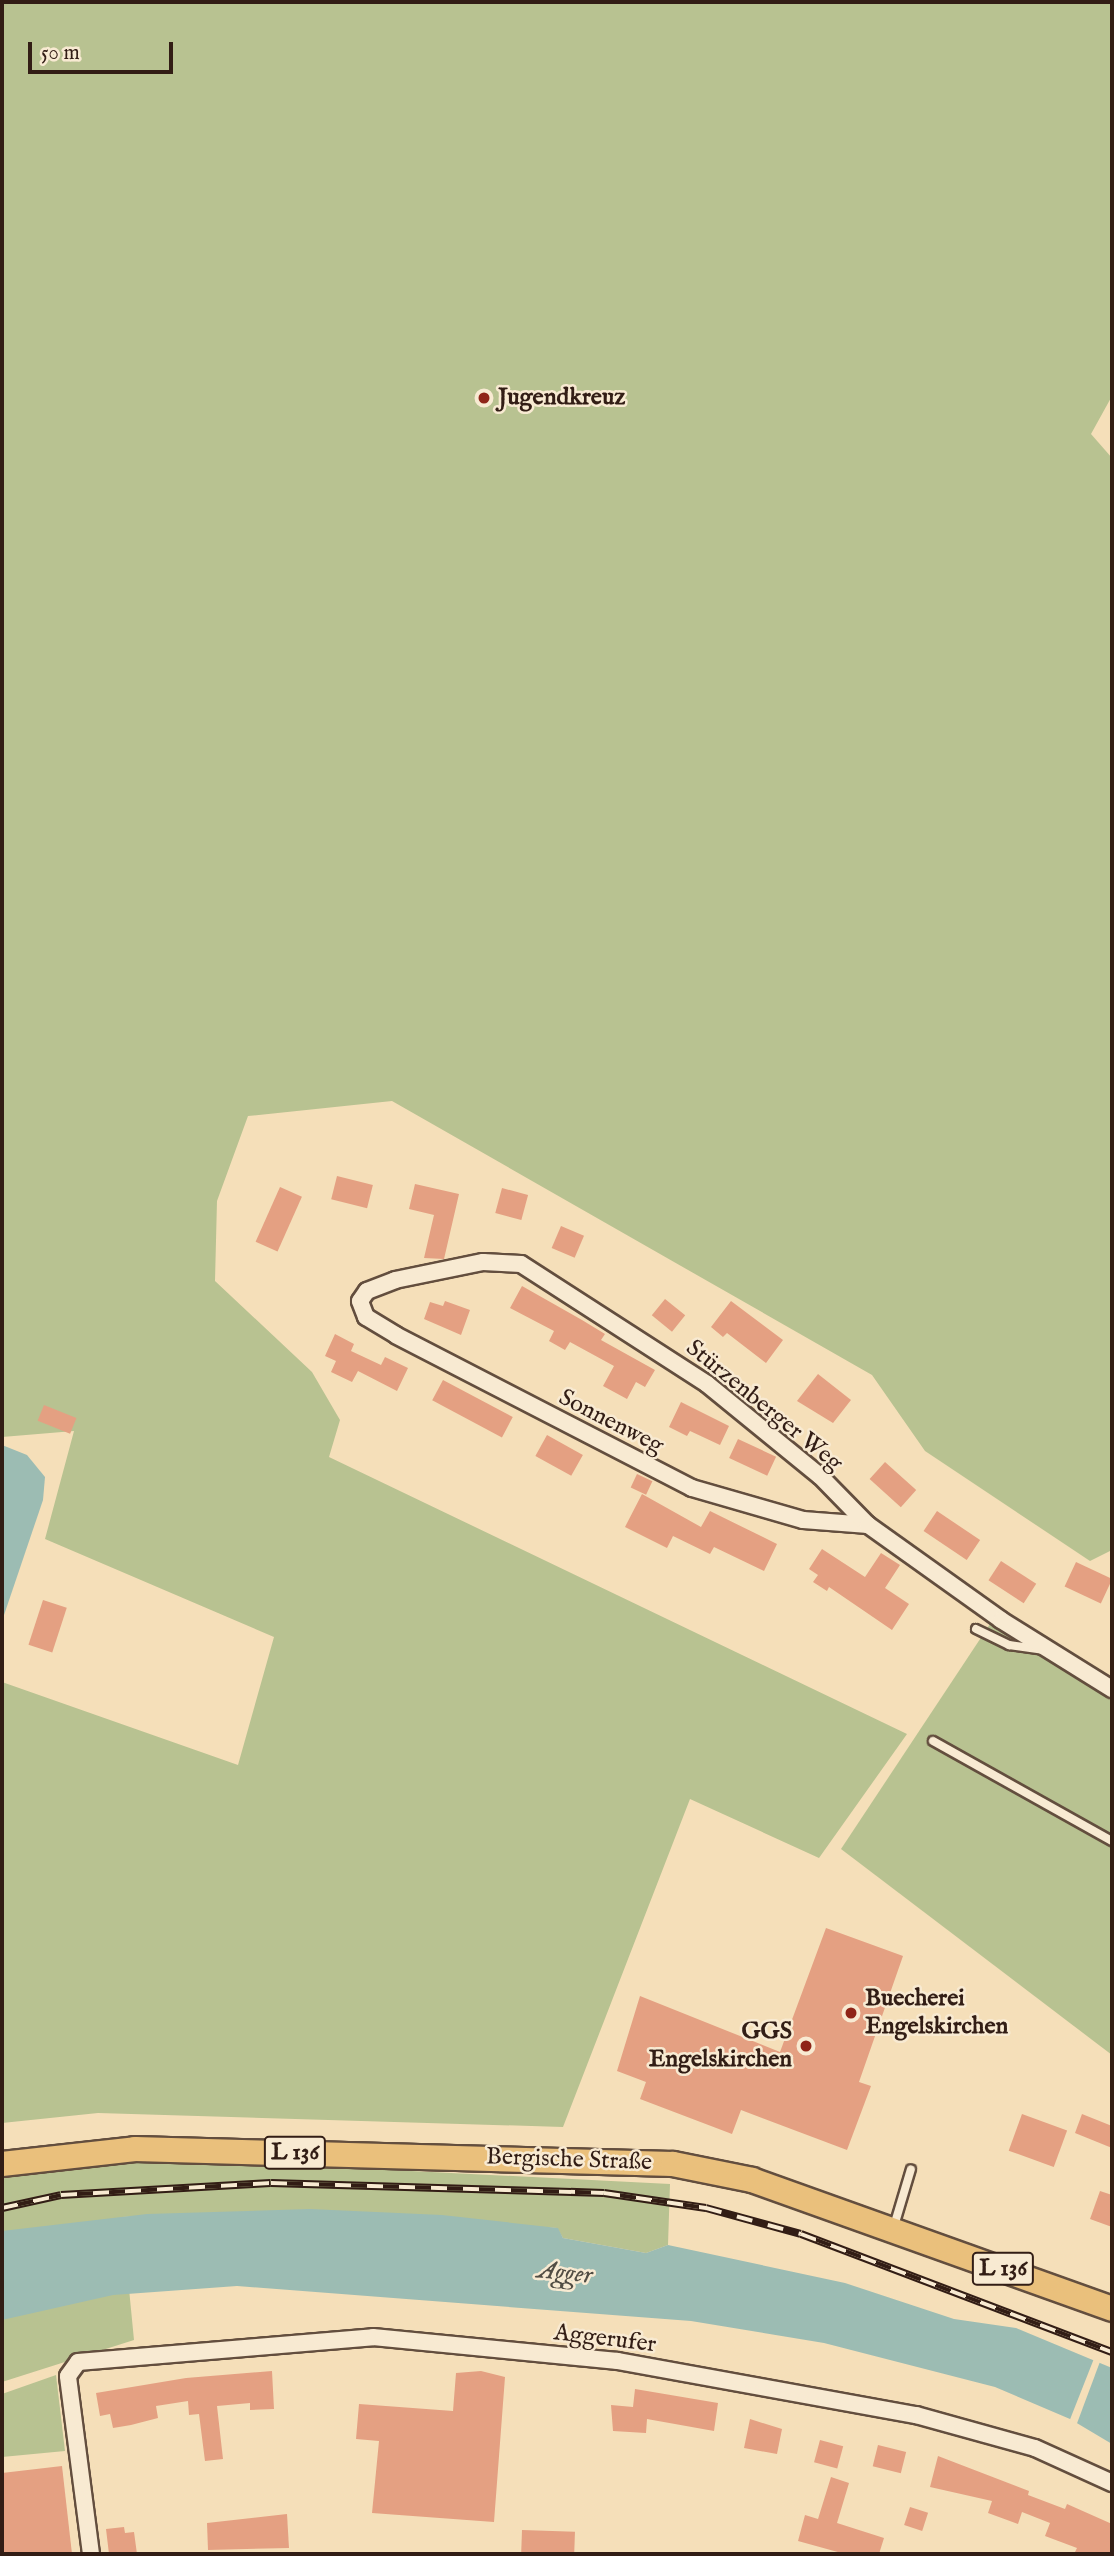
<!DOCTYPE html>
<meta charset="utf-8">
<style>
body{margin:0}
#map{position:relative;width:1114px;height:2556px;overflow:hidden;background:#f5dfb9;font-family:"IM FELL English",serif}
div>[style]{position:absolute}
.green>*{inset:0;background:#b8c291}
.water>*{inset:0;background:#9cbcb3}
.pier>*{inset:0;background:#f5dfb9}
.building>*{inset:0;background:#e4a082;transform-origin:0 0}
.roads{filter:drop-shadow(2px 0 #634e3e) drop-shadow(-2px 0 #634e3e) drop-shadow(0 2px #634e3e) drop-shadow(0 -2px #634e3e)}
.lane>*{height:8px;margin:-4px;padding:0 4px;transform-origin:4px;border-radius:4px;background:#f8ead2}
.street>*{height:16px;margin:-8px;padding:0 8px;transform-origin:8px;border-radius:8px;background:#f8ead2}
.primary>*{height:24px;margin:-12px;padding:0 12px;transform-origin:12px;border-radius:12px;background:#eac07c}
.rail>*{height:8px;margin-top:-4px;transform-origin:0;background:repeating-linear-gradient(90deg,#f8ead2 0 16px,#321d15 0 32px);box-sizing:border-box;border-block:2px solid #321d15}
.dots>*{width:19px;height:19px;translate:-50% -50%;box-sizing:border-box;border:4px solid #f8ead2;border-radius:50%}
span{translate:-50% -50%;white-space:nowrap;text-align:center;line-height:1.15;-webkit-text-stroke:5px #f8ead2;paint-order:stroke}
.shield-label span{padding:2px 5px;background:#f8ead2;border:2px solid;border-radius:5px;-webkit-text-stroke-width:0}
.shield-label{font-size:23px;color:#321d15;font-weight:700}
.poi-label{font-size:24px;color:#321d15;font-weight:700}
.left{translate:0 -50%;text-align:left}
.right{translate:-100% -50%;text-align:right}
.street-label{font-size:24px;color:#321d15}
.water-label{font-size:26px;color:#524d44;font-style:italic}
.frame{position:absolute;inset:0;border:4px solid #321d15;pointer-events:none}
.scale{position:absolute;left:28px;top:42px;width:145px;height:32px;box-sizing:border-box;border:4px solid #321d15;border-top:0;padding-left:9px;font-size:21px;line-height:24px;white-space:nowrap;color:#321d15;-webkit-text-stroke:5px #f8ead2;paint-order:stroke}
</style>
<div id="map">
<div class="green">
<div style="clip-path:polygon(2px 2px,1112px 2px,1112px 396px,1091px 434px,1112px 458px,1112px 1550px,1090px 1561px,925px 1451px,872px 1375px,392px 1101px,248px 1116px,217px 1201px,215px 1281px,312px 1372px,340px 1420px,329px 1457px,907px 1734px,819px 1858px,690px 1799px,563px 2127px,98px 2113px,2px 2123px,2px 1682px,238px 1765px,274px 1637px,45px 1539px,74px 1431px,2px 1437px)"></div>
<div style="clip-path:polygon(992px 1621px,1112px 1696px,1112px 2055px,841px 1849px)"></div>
<div style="clip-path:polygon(154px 2158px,670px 2184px,668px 2245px,646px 2253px,563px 2238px,557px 2228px,527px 2226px,219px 2213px,122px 2217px,134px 2340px,2px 2382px,2px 2176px)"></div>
<div style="clip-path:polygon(56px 2375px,65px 2451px,2px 2457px,2px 2394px)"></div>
</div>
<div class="water">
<div style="clip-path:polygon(2px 1445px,27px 1455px,45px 1477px,43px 1500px,2px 1621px)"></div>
<div style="clip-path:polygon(310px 2209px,442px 2215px,558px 2228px,563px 2238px,646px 2253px,668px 2245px,845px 2283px,954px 2319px,1016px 2328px,1112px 2368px,1112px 2444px,1070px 2419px,995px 2387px,824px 2343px,691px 2321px,237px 2286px,113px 2295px,2px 2320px,2px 2231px,147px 2214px)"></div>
</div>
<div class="pier">
<div style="clip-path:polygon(1095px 2356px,1101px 2359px,1076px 2426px,1069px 2422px)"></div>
</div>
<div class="building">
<div style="left:337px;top:1176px;width:37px;height:24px;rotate:14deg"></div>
<div style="clip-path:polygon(415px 1184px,459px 1194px,444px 1259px,424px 1258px,434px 1215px,409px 1209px)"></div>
<div style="left:280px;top:1187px;width:24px;height:60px;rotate:24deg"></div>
<div style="left:502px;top:1188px;width:27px;height:26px;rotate:15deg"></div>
<div style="left:561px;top:1226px;width:25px;height:24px;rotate:23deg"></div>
<div style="clip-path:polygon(522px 1286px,582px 1320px,605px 1334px,601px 1340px,655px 1370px,645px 1387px,636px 1382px,627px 1399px,603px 1386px,614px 1366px,570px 1342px,565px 1350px,549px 1341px,554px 1331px,510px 1308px)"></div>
<div style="left:665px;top:1299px;width:26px;height:21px;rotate:39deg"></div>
<div style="clip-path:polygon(445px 1301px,470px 1310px,461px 1335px,424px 1319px,430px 1302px,443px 1306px)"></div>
<div style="clip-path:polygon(731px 1301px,783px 1340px,766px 1363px,727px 1333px,723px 1337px,711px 1327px)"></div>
<div style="clip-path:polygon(335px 1334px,354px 1344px,351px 1351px,381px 1365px,385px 1357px,408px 1368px,397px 1391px,358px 1371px,352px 1382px,331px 1372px,336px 1361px,325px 1356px)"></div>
<div style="clip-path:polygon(818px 1374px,851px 1400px,833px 1423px,797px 1401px)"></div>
<div style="left:443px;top:1380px;width:79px;height:23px;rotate:28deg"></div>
<div style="clip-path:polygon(681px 1402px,729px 1426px,720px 1445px,690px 1431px,687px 1436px,669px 1427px)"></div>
<div style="left:44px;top:1405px;width:35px;height:17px;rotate:22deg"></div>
<div style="left:547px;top:1435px;width:41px;height:24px;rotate:29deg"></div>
<div style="left:738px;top:1439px;width:42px;height:21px;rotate:25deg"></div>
<div style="left:885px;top:1462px;width:42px;height:23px;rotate:42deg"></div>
<div style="left:637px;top:1474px;width:17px;height:15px;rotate:25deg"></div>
<div style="clip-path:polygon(642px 1494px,701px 1527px,710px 1511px,777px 1544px,764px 1571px,714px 1547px,710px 1554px,673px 1536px,667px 1548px,625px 1527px)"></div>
<div style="left:937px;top:1511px;width:52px;height:24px;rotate:34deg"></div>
<div style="clip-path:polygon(822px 1549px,865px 1577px,881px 1553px,900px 1565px,885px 1588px,909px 1604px,892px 1630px,829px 1587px,827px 1591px,813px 1582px,818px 1575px,809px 1569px)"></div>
<div style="left:1001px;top:1561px;width:42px;height:23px;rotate:33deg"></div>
<div style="left:1076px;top:1562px;width:40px;height:27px;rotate:25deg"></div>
<div style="left:43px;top:1600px;width:25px;height:47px;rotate:18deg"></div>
<div style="clip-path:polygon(826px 1928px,903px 1956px,859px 2082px,871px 2086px,847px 2150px,741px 2110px,732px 2134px,640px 2099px,646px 2082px,617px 2071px,640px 1996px,780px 2052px)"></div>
<div style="left:1022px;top:2114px;width:48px;height:39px;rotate:20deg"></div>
<div style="clip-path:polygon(1082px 2114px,1112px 2126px,1112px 2148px,1075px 2133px)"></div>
<div style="clip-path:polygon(1100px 2191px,1112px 2195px,1112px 2227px,1090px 2219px)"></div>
<div style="clip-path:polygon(272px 2371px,274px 2409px,250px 2410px,250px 2403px,217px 2406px,223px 2459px,205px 2461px,199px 2414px,189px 2415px,188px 2401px,156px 2406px,158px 2418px,131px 2425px,113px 2428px,110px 2414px,100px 2416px,96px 2393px,186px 2378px)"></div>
<div style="clip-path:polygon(481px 2371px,505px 2377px,494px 2522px,372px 2513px,379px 2441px,356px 2439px,359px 2404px,453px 2411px,456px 2373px)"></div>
<div style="clip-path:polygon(635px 2389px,718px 2403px,714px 2431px,647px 2419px,646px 2433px,613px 2431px,611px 2405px,633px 2407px)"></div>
<div style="clip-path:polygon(750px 2419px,782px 2429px,777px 2454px,744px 2448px)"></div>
<div style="left:820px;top:2440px;width:24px;height:23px;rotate:15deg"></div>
<div style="left:878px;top:2445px;width:29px;height:22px;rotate:14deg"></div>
<div style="clip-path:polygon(938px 2456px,1029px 2491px,1028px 2495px,1065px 2509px,1067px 2504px,1112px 2524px,1112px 2554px,1074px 2554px,1077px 2548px,1045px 2536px,1050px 2523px,1022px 2512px,1018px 2524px,988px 2513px,992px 2501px,930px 2487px)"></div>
<div style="clip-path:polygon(62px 2466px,72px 2554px,2px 2554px,2px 2473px)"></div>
<div style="clip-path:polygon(831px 2477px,849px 2483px,837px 2523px,884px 2538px,879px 2554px,845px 2554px,798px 2541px,805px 2515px,818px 2519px)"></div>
<div style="left:910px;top:2507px;width:19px;height:19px;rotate:18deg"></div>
<div style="clip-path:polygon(287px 2514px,289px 2548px,208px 2550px,207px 2523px)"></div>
<div style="clip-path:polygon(124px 2527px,125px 2533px,134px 2532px,137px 2554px,109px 2554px,106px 2529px)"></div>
<div style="left:522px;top:2530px;width:53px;height:24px;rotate:2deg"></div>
</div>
<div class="roads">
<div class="lane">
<div style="left:976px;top:1629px;width:37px;rotate:26deg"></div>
<div style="left:1009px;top:1645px;width:34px;rotate:8deg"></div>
<div style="left:933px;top:1741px;width:205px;rotate:29.2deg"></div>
<div style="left:894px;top:2226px;width:59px;rotate:-73.4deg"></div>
</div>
<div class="street">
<div style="left:868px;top:1525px;width:65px;rotate:-175.6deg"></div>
<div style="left:803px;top:1520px;width:116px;rotate:-163.9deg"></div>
<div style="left:692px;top:1488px;width:333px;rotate:-152.7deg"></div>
<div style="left:396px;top:1335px;width:35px;rotate:-149deg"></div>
<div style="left:366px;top:1317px;width:17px;rotate:-111deg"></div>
<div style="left:360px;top:1301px;width:12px;rotate:-55deg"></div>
<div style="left:367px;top:1291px;width:30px;rotate:-21deg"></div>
<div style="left:395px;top:1280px;width:90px;rotate:-11.6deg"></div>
<div style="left:483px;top:1262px;width:38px;rotate:3deg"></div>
<div style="left:521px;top:1264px;width:221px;rotate:32.8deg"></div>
<div style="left:707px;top:1384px;width:146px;rotate:39.2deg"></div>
<div style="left:820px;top:1476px;width:69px;rotate:45.6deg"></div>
<div style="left:868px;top:1525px;width:163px;rotate:35.5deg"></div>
<div style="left:1001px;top:1620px;width:131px;rotate:31.9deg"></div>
<div style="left:91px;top:2554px;width:179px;rotate:-97.4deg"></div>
<div style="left:68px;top:2376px;width:17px;rotate:-54deg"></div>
<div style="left:78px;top:2362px;width:296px;rotate:-4.8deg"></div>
<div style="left:373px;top:2337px;width:246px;rotate:5.6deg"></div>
<div style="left:618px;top:2361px;width:303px;rotate:10.3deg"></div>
<div style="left:916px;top:2415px;width:123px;rotate:15.5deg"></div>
<div style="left:1035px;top:2448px;width:85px;rotate:24.4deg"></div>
</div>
<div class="primary">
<div style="left:2px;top:2164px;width:134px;rotate:-6.4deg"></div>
<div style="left:135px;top:2149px;width:538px;rotate:1.6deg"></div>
<div style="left:673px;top:2164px;width:81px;rotate:11.4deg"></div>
<div style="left:752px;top:2180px;width:382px;rotate:19.7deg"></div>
</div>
</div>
<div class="rail">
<div style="left:2px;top:2208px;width:60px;rotate:-12.4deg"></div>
<div style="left:61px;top:2195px;width:210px;rotate:-3.3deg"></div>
<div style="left:271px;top:2183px;width:333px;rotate:1.7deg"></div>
<div style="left:604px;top:2193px;width:103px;rotate:8.4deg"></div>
<div style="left:706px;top:2208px;width:98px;rotate:15.3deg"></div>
<div style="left:801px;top:2234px;width:333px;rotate:20.8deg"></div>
</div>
<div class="dots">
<div style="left:484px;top:398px;background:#8f2418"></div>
<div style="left:851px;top:2013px;background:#8f2418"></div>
<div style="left:806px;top:2046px;background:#8f2418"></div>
</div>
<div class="shield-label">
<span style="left:295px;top:2153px">L 136</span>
<span style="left:1003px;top:2269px">L 136</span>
</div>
<div class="poi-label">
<span class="left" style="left:498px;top:398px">Jugendkreuz</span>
<span class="left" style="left:865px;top:2013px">Buecherei<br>Engelskirchen</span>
<span class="right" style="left:792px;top:2046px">GGS<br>Engelskirchen</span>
</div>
<div class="street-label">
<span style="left:764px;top:1406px;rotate:39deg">Stürzenberger Weg</span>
<span style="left:611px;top:1422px;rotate:27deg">Sonnenweg</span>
<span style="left:569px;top:2160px;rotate:2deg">Bergische Straße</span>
<span style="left:605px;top:2339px;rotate:7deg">Aggerufer</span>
</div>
<div class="water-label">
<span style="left:565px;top:2273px;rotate:6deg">Agger</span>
</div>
<div class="frame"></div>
<div class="scale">50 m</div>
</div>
